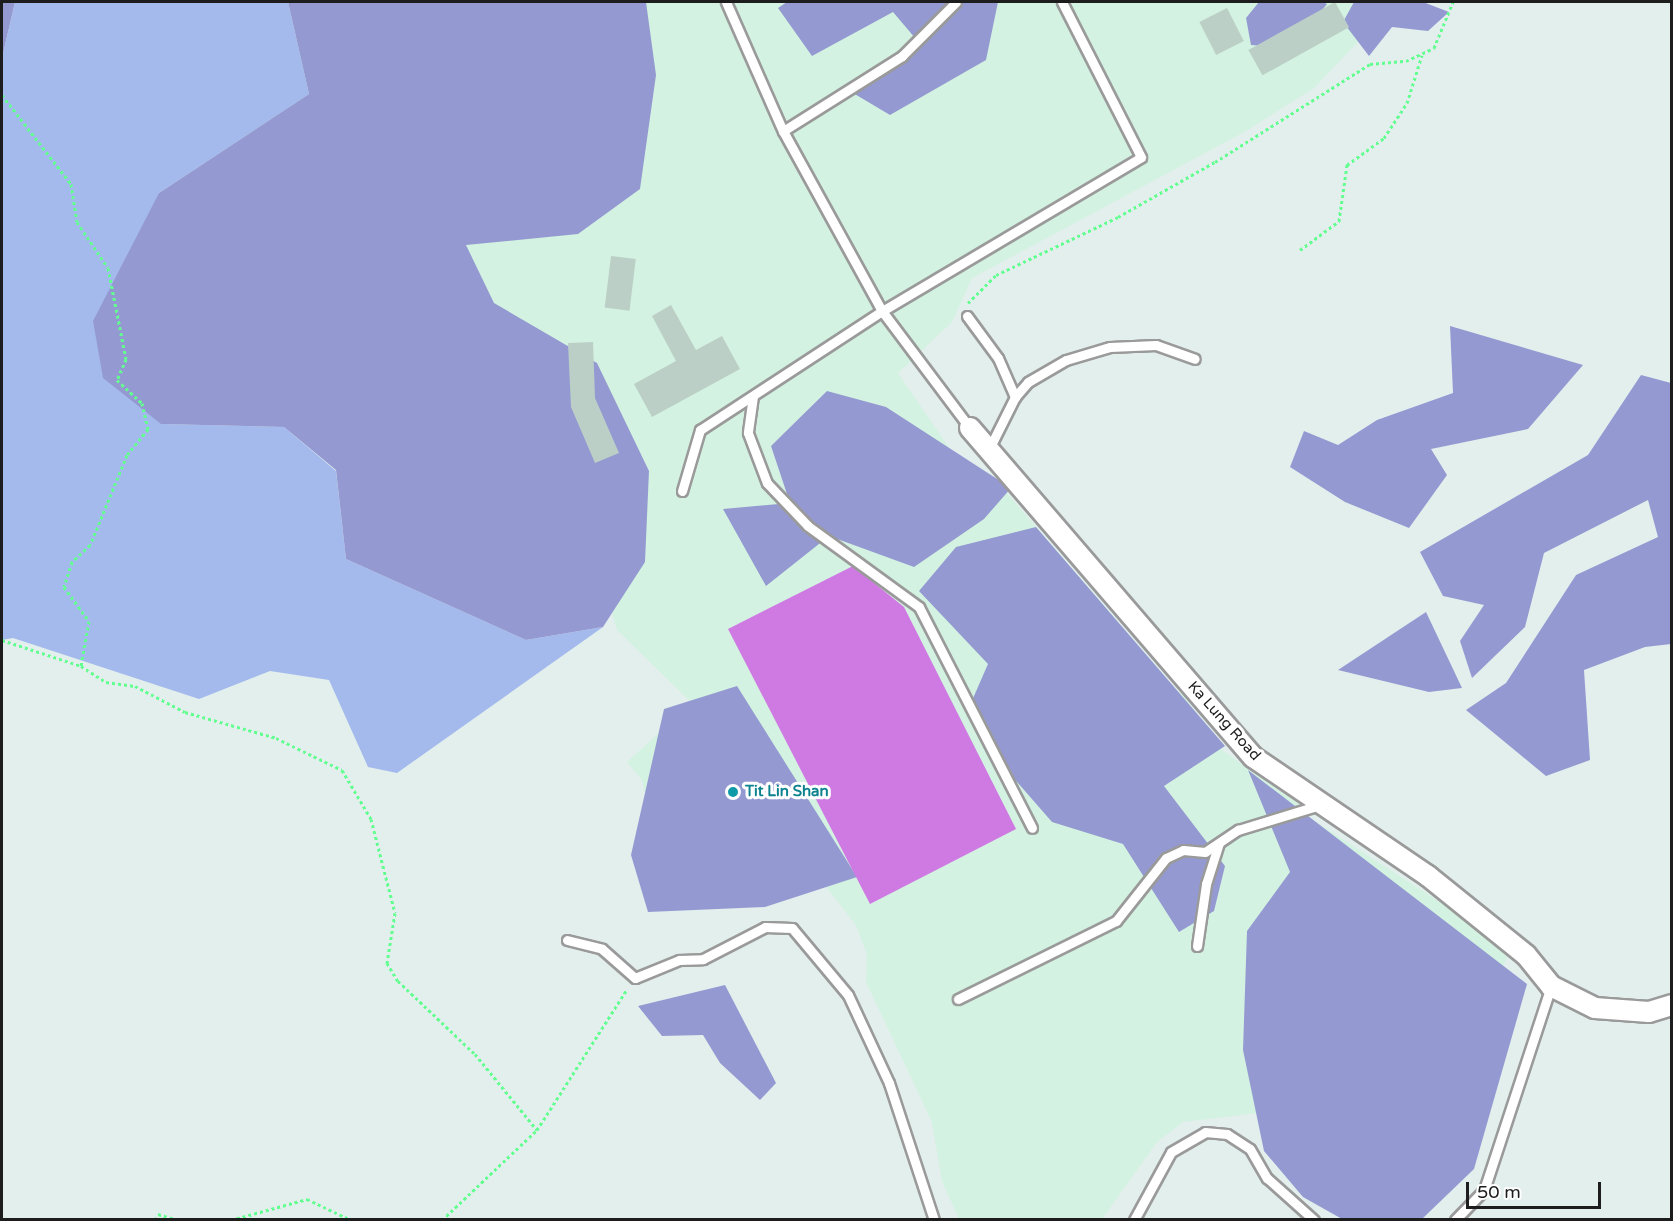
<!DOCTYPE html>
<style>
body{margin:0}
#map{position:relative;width:1673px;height:1221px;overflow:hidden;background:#e2efed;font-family:"Varela Round",sans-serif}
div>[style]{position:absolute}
.military>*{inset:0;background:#d3f2e1}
.grass>*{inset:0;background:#a4baed}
.forest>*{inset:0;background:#949ad1}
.pitch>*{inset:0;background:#cf7ae3}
.building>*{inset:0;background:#bbcfc7;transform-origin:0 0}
.path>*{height:3px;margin-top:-1.5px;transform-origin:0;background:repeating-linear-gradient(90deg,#62ff90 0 3px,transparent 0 6px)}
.roads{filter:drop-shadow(2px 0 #9a9a9a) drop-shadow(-2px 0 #9a9a9a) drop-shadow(0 2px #9a9a9a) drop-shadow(0 -2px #9a9a9a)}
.service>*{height:9px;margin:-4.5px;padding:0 4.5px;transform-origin:4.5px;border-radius:4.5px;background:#fff}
.minor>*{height:20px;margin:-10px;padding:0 10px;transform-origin:10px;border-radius:10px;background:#fff}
.dots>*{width:16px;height:16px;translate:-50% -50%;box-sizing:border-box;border:3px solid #fff;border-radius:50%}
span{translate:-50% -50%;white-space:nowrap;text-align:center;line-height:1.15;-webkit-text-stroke:6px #fff;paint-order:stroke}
.street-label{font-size:15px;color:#1d1d1d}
.culture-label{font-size:15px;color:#0d838f;font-weight:700}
.left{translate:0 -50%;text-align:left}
.frame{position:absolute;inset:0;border:3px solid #1d1d1d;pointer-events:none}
.scale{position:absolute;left:1466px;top:1182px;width:135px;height:27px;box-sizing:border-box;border:3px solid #1d1d1d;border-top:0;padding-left:8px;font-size:18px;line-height:21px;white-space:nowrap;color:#1d1d1d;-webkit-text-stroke:4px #fff;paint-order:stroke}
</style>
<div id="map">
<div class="military">
<div style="clip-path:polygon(136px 2px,1396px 2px,1314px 88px,1246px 131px,972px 278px,952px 322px,898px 373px,960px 464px,999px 484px,1119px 623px,1144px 661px,1185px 697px,1223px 751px,1299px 804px,1300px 823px,1316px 822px,1458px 914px,1509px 953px,1482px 1012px,1266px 1112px,1183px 1122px,1157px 1142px,1102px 1219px,959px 1219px,942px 1181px,932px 1122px,866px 982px,867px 955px,856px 925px,820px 879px,651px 822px,642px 780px,627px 762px,692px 703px,617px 630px,610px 606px)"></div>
</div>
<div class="grass">
<div style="clip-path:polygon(15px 2px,288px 2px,309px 94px,159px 193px,162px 424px,284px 427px,336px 471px,346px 559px,526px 640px,603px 627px,397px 773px,368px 767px,329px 680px,270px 671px,199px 699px,13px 638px,2px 640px,2px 58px)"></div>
</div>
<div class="forest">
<div style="clip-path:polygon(2px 2px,15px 2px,2px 58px)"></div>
<div style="clip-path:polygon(288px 2px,646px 2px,656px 75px,640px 189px,578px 234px,466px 245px,494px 303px,597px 363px,649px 471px,645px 562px,603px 627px,526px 640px,346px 559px,336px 470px,284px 427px,161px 424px,103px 378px,93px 321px,159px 193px,309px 94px)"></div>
<div style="clip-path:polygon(787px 2px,998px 2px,986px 60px,890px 115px,853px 93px,921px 45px,893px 12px,812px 56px,778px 8px)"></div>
<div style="clip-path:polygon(1259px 2px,1323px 2px,1327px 4px,1292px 48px,1251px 45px,1246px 18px)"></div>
<div style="clip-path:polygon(1354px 2px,1423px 2px,1449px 12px,1428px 31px,1392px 27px,1369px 56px,1343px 22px)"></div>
<div style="clip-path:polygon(1450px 326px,1583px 365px,1528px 429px,1431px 449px,1447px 475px,1409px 528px,1345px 502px,1290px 467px,1304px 431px,1338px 445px,1377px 420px,1453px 393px)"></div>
<div style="clip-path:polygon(1641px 375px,1671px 383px,1671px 644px,1645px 647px,1584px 670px,1590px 760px,1546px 776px,1466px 710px,1506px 683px,1576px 575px,1658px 537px,1648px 500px,1544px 553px,1525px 627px,1472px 678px,1460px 641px,1484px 605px,1443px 596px,1420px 552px,1588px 455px)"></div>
<div style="clip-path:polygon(827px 391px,886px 407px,1011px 488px,984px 519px,914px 567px,829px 536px,766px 586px,723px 509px,790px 503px,771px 446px)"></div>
<div style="clip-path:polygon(1036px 527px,1225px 746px,1164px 786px,1225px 866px,1214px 911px,1179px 932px,1123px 844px,1052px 822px,1010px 774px,967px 712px,988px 664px,919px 591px,956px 547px)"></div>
<div style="clip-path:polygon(1426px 612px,1462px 688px,1429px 692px,1338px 670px)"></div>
<div style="clip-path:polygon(737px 686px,857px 877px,765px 907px,648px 912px,631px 855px,664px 709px)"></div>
<div style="clip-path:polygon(1248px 770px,1527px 984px,1474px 1169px,1422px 1219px,1342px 1219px,1303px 1197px,1264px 1151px,1243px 1050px,1247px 931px,1290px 872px)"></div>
<div style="clip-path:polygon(725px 985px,776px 1083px,760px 1100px,720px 1063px,703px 1035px,662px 1036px,638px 1006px)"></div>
</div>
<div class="pitch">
<div style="clip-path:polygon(853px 566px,904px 607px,1016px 829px,870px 904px,728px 629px)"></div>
</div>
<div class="building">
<div style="left:1335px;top:2px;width:29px;height:99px;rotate:61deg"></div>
<div style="left:1227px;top:8px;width:37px;height:31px;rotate:63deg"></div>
<div style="left:611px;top:256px;width:25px;height:52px;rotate:7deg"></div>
<div style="clip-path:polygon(671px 305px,696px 350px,722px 336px,740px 369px,652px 417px,634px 384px,676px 361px,652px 316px)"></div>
<div style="clip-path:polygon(593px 342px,595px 398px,619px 453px,595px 463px,571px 407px,568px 343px)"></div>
</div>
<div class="path">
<div style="left:2px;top:95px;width:113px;rotate:52.2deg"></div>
<div style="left:71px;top:184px;width:38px;rotate:81deg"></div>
<div style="left:77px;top:222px;width:55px;rotate:56deg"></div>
<div style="left:108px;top:268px;width:93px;rotate:78.8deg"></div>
<div style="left:126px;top:359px;width:23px;rotate:113deg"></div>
<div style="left:117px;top:380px;width:34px;rotate:43deg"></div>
<div style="left:142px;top:403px;width:27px;rotate:77deg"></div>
<div style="left:148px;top:429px;width:33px;rotate:129deg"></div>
<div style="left:127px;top:455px;width:97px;rotate:112.3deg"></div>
<div style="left:90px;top:545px;width:25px;rotate:137deg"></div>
<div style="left:72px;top:562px;width:26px;rotate:108deg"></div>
<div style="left:64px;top:587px;width:42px;rotate:53.7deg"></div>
<div style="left:89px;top:621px;width:46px;rotate:100.1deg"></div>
<div style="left:1300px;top:250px;width:49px;rotate:-36.6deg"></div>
<div style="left:1339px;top:221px;width:57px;rotate:-81.9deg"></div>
<div style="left:1347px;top:165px;width:46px;rotate:-36.1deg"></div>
<div style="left:1384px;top:138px;width:42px;rotate:-56.7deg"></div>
<div style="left:1407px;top:103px;width:50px;rotate:-72.6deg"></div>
<div style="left:968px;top:303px;width:40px;rotate:-45deg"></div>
<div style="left:996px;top:275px;width:135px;rotate:-25.4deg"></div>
<div style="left:1118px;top:217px;width:112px;rotate:-29.6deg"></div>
<div style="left:1215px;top:162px;width:183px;rotate:-32.3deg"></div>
<div style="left:1370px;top:64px;width:36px;rotate:-5deg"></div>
<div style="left:1406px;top:61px;width:31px;rotate:-25deg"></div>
<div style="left:1434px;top:48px;width:50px;rotate:-67.6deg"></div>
<div style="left:2px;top:640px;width:83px;rotate:18.2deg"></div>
<div style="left:81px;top:666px;width:30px;rotate:33deg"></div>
<div style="left:106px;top:682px;width:29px;rotate:8deg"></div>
<div style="left:135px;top:686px;width:56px;rotate:27.5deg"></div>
<div style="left:185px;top:712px;width:95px;rotate:15.9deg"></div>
<div style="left:276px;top:738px;width:73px;rotate:25.9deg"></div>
<div style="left:342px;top:770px;width:57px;rotate:59.4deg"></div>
<div style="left:371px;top:819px;width:97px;rotate:75.7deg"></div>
<div style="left:395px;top:913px;width:51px;rotate:99.1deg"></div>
<div style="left:387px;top:963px;width:21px;rotate:59deg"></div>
<div style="left:398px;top:981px;width:106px;rotate:43.5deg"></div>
<div style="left:475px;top:1054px;width:98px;rotate:50.8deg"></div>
<div style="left:156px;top:1220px;width:6px;rotate:-72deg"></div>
<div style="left:158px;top:1214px;width:21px;rotate:17deg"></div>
<div style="left:231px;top:1220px;width:79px;rotate:-15.4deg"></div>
<div style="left:307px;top:1199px;width:49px;rotate:25.5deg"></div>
<div style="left:442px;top:1220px;width:131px;rotate:-43.5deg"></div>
<div style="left:537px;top:1130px;width:167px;rotate:-57.4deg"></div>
</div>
<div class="roads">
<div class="service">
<div style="left:726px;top:2px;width:141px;rotate:66.2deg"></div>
<div style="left:783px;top:131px;width:205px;rotate:61.2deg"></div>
<div style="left:882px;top:311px;width:146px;rotate:53.1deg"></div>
<div style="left:783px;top:131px;width:141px;rotate:-32.2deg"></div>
<div style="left:902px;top:56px;width:76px;rotate:-45deg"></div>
<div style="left:967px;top:316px;width:52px;rotate:53.6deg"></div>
<div style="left:998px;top:358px;width:43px;rotate:66.4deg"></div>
<div style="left:753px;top:396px;width:37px;rotate:98deg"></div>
<div style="left:748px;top:433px;width:53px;rotate:69.2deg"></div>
<div style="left:767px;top:483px;width:59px;rotate:46.4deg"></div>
<div style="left:808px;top:526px;width:137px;rotate:36.1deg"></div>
<div style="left:919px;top:607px;width:248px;rotate:62.9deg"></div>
<div style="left:988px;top:451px;width:60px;rotate:-63.4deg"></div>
<div style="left:1015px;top:397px;width:20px;rotate:-49deg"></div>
<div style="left:1028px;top:382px;width:44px;rotate:-30.1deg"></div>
<div style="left:1066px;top:360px;width:46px;rotate:-16.5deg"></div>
<div style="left:1110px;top:347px;width:46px;rotate:-2.5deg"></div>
<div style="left:1156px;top:345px;width:41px;rotate:19.7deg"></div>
<div style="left:682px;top:491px;width:64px;rotate:-73.6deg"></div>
<div style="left:700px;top:430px;width:217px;rotate:-33.2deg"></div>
<div style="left:882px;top:311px;width:301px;rotate:-30.7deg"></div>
<div style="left:1141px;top:157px;width:174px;rotate:-117deg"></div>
<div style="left:567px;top:940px;width:36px;rotate:14deg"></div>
<div style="left:602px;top:949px;width:44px;rotate:41.3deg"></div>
<div style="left:635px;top:978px;width:48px;rotate:-22.2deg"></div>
<div style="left:679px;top:960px;width:24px;rotate:-2deg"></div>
<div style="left:703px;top:959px;width:70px;rotate:-27.3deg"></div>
<div style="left:765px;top:927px;width:27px;rotate:2deg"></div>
<div style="left:792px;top:928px;width:87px;rotate:50.1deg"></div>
<div style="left:848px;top:995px;width:97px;rotate:65deg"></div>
<div style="left:889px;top:1083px;width:144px;rotate:71.8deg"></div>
<div style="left:1197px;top:946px;width:63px;rotate:-81.7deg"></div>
<div style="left:1206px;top:884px;width:43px;rotate:-72.4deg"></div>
<div style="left:958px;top:999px;width:176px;rotate:-26.3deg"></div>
<div style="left:1116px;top:921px;width:80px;rotate:-51.6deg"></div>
<div style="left:1166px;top:858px;width:19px;rotate:-25deg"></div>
<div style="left:1183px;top:850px;width:22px;rotate:5deg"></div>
<div style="left:1205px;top:852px;width:40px;rotate:-34deg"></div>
<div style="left:1238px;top:830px;width:86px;rotate:-17deg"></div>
<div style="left:1134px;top:1220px;width:77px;rotate:-61.4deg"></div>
<div style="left:1171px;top:1152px;width:39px;rotate:-30deg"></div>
<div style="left:1205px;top:1132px;width:22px;rotate:5deg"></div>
<div style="left:1227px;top:1134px;width:27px;rotate:33deg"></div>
<div style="left:1250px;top:1149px;width:34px;rotate:60deg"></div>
<div style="left:1267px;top:1178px;width:63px;rotate:41.8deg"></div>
<div style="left:1455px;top:1220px;width:42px;rotate:-46deg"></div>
<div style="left:1484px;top:1190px;width:215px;rotate:-71.8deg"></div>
</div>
<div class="minor">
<div style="left:970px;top:428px;width:434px;rotate:49.3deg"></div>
<div style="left:1253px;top:757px;width:212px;rotate:34.2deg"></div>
<div style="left:1428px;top:876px;width:126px;rotate:38.9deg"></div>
<div style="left:1526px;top:955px;width:40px;rotate:51deg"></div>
<div style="left:1551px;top:986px;width:49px;rotate:26.6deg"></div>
<div style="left:1595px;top:1008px;width:54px;rotate:4.2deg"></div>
<div style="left:1649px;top:1012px;width:24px;rotate:-17deg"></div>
</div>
</div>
<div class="dots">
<div style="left:733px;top:792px;background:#0f9aa8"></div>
</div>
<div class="street-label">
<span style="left:1224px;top:721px;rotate:48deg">Ka Lung Road</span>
</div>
<div class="culture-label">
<span class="left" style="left:745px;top:792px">Tit Lin Shan</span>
</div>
<div class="frame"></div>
<div class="scale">50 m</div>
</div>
